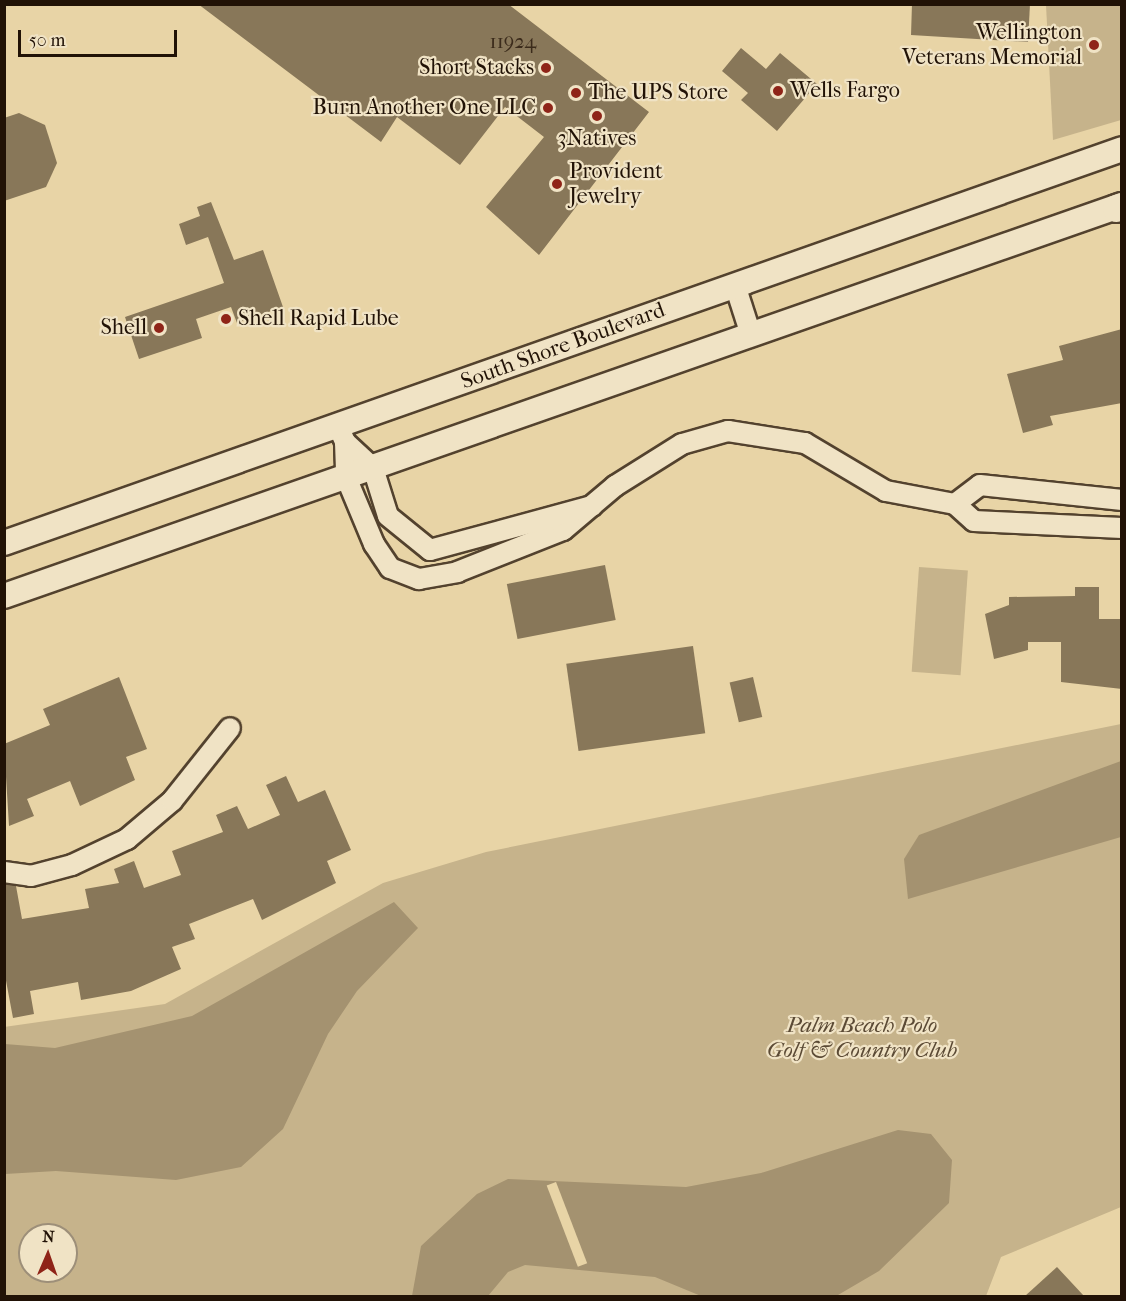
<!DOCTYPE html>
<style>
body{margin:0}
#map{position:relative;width:1126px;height:1301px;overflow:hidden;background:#e8d4a6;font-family:"IM FELL French Canon",serif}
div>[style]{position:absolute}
.green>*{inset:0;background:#c6b38b;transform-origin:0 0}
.water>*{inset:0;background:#a49270}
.pier>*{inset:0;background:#e8d4a6;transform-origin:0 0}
.building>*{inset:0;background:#887759;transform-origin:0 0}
.roads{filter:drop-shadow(2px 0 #53422e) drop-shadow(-2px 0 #53422e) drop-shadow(0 2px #53422e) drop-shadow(0 -2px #53422e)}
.minor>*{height:20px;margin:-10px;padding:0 10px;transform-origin:10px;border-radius:10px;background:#f0e3c5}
.tertiary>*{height:24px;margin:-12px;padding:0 12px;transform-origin:12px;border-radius:12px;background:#f0e3c5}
.secondary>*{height:27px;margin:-13.5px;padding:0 13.5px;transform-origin:13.5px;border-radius:13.5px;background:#f0e3c5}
.dots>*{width:16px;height:16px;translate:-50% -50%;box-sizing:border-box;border:3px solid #f0e3c5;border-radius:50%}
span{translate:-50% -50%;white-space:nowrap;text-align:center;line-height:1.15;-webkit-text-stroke:4.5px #f0e3c5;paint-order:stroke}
.number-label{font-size:20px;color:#3b2b1b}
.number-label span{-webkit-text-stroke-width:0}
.poi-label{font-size:22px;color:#211206}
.right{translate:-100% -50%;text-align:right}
.left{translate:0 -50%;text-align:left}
.street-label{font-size:22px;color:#211206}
.park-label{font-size:22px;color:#5b4a35;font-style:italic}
.frame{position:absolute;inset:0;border:6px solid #211206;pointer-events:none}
.north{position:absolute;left:18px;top:1223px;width:60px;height:60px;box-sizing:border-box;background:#f0e3c5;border:2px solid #9d8f79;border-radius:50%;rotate:2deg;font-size:16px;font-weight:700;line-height:24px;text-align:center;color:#211206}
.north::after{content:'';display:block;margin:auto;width:21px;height:27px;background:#8f2418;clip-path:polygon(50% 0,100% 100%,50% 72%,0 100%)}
.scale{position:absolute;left:18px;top:30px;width:159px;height:27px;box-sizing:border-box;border:3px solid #211206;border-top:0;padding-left:8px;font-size:18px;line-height:21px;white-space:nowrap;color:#211206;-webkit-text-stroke:4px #f0e3c5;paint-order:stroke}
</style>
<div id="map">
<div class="green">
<div style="clip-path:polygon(1046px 5px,1121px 5px,1121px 120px,1053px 140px)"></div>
<div style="left:919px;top:567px;width:49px;height:105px;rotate:4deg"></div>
<div style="clip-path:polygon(evenodd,1121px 724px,1121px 1207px,1001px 1257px,986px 1296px,5px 1296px,4px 1027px,165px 1004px,383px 883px,486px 852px,1121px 724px,30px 1235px,66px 1235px,66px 1271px,30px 1271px,30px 1235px)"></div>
</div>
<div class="water">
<div style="clip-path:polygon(1121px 761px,1121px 837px,908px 899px,904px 859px,919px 835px)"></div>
<div style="clip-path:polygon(394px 902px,418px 928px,357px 991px,328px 1034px,283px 1129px,241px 1167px,176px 1180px,56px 1171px,5px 1174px,5px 1044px,55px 1048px,192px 1016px)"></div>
<div style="clip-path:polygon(898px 1130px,931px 1134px,952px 1160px,949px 1203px,879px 1271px,838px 1295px,701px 1296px,655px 1277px,525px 1265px,508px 1272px,488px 1296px,412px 1296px,421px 1246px,477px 1194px,508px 1179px,686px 1187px,761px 1173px)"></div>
</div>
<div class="pier">
<div style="left:556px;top:1182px;width:87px;height:10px;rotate:69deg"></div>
</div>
<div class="building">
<div style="clip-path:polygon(198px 4px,508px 4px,649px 112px,539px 255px,486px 207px,544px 137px,505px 107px,460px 165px,397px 117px,381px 142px)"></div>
<div style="clip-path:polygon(912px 4px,1030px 4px,1028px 42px,911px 35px)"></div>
<div style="clip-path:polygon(741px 48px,766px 69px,780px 53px,817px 84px,777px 131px,741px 100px,748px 93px,722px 71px)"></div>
<div style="clip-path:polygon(19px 113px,45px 125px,57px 163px,46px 187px,4px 201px,4px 118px)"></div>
<div style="clip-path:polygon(211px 202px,234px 260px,263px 250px,283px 307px,237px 323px,231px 307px,196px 319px,202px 338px,139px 359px,125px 317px,224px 283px,208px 237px,186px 245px,179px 224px,200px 216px,197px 207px)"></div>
<div style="clip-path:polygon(1122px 329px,1122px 403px,1050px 416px,1053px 425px,1023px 433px,1007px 374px,1063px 360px,1059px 346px)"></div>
<div style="left:605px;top:565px;width:56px;height:100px;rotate:79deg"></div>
<div style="clip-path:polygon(1075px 587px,1099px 587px,1099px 619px,1122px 619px,1122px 689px,1061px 682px,1061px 642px,1028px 642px,1028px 650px,994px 659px,985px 614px,1009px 605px,1009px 597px,1075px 596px)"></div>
<div style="left:693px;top:646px;width:88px;height:128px;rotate:82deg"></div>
<div style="clip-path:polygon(119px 677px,147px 749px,126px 757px,135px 780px,80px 806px,70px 781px,27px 799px,34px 816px,9px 826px,4px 744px,50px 725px,43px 709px)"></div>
<div style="left:753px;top:677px;width:41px;height:24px;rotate:77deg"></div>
<div style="clip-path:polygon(286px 776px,298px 802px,325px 790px,351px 850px,327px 861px,336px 883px,262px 920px,253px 899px,189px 924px,195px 939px,172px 947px,181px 969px,131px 991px,81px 1000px,78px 982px,30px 991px,34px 1014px,13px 1018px,4px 970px,4px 884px,16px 886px,22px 919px,89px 908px,85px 889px,119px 883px,114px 869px,134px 861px,144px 888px,181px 875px,172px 851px,223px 832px,216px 815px,237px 806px,248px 829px,280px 815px,266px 785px)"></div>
<div style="clip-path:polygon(1057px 1267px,1084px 1296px,1025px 1296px)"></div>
</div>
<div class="roads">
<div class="minor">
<div style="left:735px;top:285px;width:52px;rotate:72.3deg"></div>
<div style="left:338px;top:426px;width:17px;rotate:66deg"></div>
<div style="left:345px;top:442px;width:35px;rotate:88deg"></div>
<div style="left:346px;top:477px;width:73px;rotate:67.3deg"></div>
<div style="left:374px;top:544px;width:29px;rotate:56deg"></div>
<div style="left:390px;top:568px;width:31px;rotate:21deg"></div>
<div style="left:419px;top:579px;width:39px;rotate:-10deg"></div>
<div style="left:457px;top:572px;width:114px;rotate:-21.6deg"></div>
<div style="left:563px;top:530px;width:68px;rotate:-40.2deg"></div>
<div style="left:615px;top:486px;width:79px;rotate:-32.1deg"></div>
<div style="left:682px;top:444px;width:48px;rotate:-15.8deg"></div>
<div style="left:728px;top:431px;width:78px;rotate:8.9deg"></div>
<div style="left:805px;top:443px;width:94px;rotate:30.7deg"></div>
<div style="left:886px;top:491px;width:70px;rotate:10.7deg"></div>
<div style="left:955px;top:504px;width:25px;rotate:42deg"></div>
<div style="left:974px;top:521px;width:148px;rotate:2.7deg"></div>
<div style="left:345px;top:442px;width:38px;rotate:43deg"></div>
<div style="left:373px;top:468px;width:50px;rotate:72.6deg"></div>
<div style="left:388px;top:516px;width:54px;rotate:39deg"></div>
<div style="left:430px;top:550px;width:168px;rotate:-15.2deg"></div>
<div style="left:955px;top:504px;width:31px;rotate:-37deg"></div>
<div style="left:980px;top:485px;width:143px;rotate:6deg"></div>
<div style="left:4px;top:872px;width:27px;rotate:8deg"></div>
<div style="left:31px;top:876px;width:42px;rotate:-15deg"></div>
<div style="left:72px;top:865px;width:61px;rotate:-25.3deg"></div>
<div style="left:127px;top:839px;width:59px;rotate:-40.2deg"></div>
<div style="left:172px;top:801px;width:93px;rotate:-51.5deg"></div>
</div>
<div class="tertiary">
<div style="left:4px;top:543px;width:1185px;rotate:-19.41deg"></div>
<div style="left:4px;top:596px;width:1184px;rotate:-19.28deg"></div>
</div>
<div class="secondary">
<div style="left:1116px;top:208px;width:6px;rotate:-18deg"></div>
</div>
</div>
<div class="dots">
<div style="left:1094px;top:45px;background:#8f2418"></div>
<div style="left:546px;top:68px;background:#8f2418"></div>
<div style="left:778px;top:91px;background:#8f2418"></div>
<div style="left:576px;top:93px;background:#8f2418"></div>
<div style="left:548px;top:108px;background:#8f2418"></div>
<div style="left:597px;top:116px;background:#8f2418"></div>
<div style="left:557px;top:184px;background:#8f2418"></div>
<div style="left:226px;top:319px;background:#8f2418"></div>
<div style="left:159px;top:328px;background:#8f2418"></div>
</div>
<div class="number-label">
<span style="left:513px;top:41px">11924</span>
</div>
<div class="poi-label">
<span class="right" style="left:1082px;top:45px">Wellington<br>Veterans Memorial</span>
<span class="right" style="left:534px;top:68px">Short Stacks</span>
<span class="left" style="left:790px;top:91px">Wells Fargo</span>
<span class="left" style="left:588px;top:93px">The UPS Store</span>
<span class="right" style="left:536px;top:108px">Burn Another One LLC</span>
<span style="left:597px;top:139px">3Natives</span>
<span class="left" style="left:569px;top:184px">Provident<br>Jewelry</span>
<span class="left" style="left:238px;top:319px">Shell Rapid Lube</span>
<span class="right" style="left:147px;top:328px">Shell</span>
</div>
<div class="street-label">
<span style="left:563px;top:346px;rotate:-20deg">South Shore Boulevard</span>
</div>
<div class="park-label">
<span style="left:862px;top:1038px">Palm Beach Polo<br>Golf &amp; Country Club</span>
</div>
<div class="frame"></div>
<div class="north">N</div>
<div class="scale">50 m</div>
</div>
